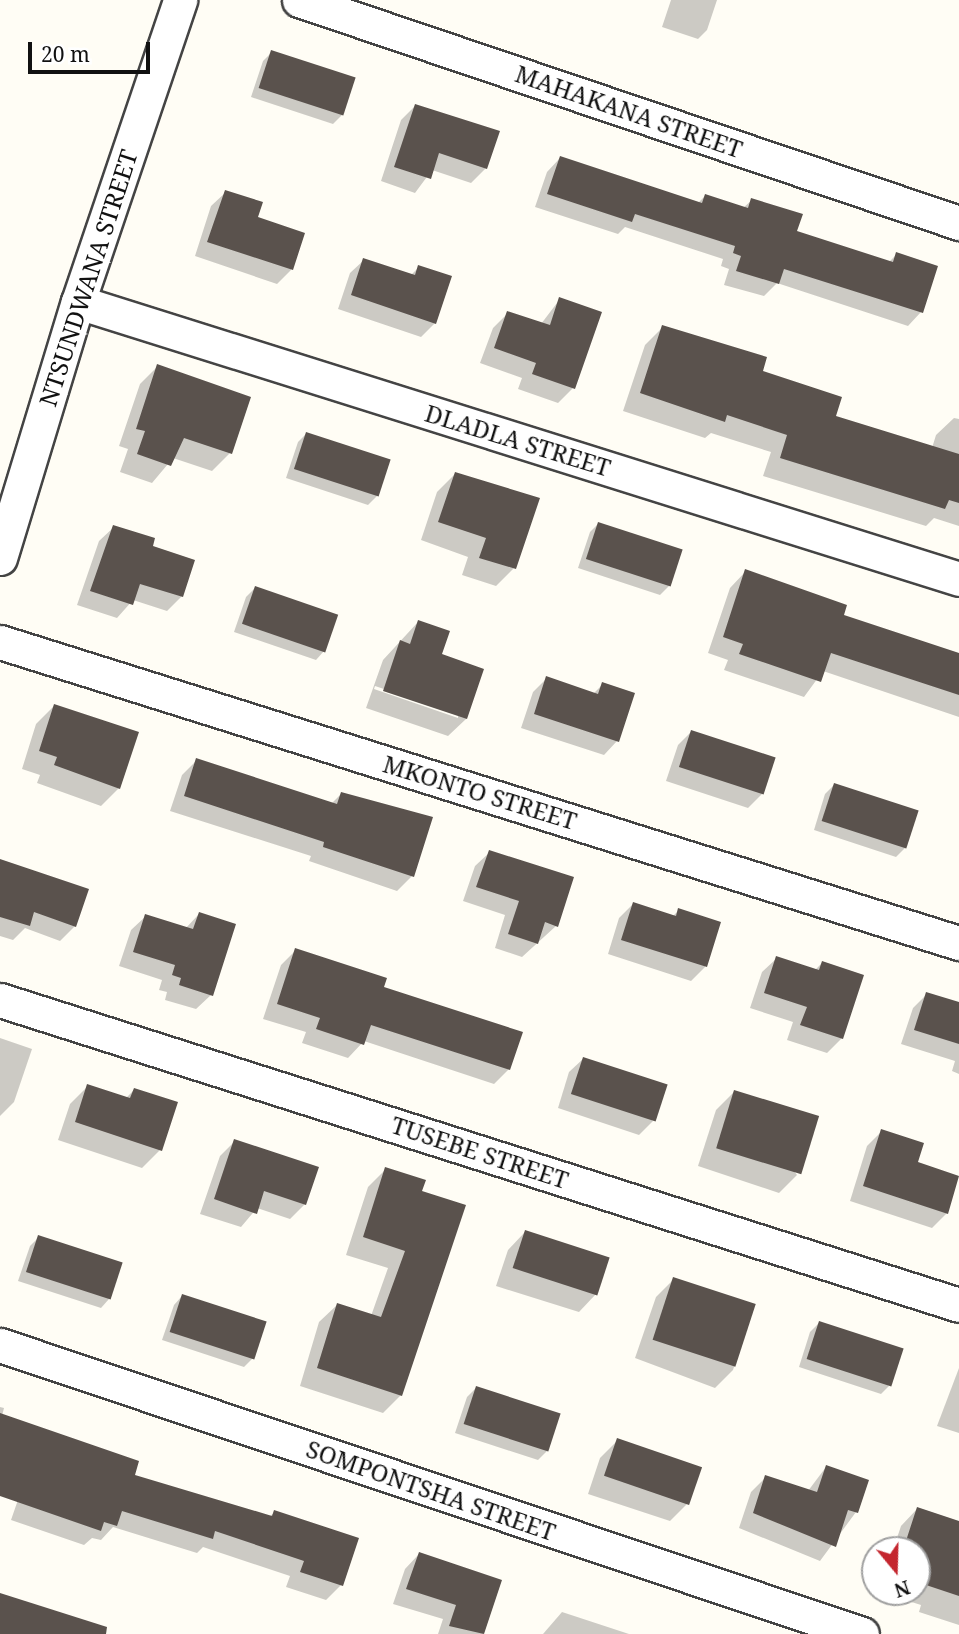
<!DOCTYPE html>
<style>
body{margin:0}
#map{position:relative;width:959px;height:1634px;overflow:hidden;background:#fffdf5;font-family:"Noto Serif",serif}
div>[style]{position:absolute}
.shadow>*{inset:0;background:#0003}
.building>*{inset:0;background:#5a524d;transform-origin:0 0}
.roads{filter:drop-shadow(2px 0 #444) drop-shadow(-2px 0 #444) drop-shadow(0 2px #444) drop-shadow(0 -2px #444)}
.minor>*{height:33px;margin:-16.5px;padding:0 16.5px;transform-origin:16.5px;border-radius:16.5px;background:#fff}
span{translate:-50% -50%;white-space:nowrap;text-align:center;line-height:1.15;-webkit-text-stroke:7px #fff;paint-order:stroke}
.street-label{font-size:24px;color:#111}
.north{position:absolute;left:861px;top:1536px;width:70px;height:70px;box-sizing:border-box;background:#fff;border:2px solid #a0a0a0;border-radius:50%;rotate:161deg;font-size:19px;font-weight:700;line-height:28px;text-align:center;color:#111}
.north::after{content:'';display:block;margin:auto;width:24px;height:32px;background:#c4262e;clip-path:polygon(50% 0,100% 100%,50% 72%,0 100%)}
.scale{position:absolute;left:28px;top:42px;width:122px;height:32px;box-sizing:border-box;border:4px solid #111;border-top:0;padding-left:9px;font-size:21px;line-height:24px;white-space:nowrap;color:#111;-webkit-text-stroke:5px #fff;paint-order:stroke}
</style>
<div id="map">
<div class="shadow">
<div style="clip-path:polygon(671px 0,717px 0,707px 30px,698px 39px,662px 27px)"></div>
<div style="clip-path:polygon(272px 52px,342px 115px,333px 124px,251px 97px,263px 61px)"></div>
<div style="clip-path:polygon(415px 106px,486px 168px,471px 183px,432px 170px,415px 193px,381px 181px,401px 120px)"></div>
<div style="clip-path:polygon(560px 158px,698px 203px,705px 196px,743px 208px,752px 200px,795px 232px,889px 262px,897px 254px,936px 267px,921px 312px,908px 326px,777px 283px,764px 296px,724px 285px,729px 269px,721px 266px,723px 259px,625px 227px,618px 234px,535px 207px,547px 172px)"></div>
<div style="clip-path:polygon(226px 192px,256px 219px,303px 234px,291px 270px,277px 284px,195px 256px,211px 206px)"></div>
<div style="clip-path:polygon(364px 260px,410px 276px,419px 267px,435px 323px,421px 337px,338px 309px,350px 273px)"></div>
<div style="clip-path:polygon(560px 299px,573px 388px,558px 403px,518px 389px,522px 378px,480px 363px,493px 328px,508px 313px,541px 324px)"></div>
<div style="clip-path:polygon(663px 327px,760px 372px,834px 417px,932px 448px,936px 435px,954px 418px,959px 419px,959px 526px,934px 518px,926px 526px,763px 476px,771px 452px,711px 433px,705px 438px,623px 411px,645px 345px)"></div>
<div style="clip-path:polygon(158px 366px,230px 453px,212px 471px,173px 458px,152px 483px,120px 472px,128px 449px,119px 446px,140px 384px)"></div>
<div style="clip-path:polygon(306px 434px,377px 496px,368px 505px,286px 478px,298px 442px)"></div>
<div style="clip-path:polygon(455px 474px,514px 568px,496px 586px,462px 575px,468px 557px,421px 540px,437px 492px)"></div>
<div style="clip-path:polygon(598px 524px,669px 586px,660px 595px,578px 568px,590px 532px)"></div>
<div style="clip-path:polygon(114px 527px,151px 547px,182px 596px,167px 611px,133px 600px,117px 618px,77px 605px,99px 541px)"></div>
<div style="clip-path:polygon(746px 571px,842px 616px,959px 655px,959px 717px,823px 671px,804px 697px,724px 670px,728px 660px,708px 653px,730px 588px)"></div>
<div style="clip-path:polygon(255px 588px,324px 651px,316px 660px,234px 632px,246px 597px)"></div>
<div style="clip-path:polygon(evenodd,418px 622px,440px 656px,482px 670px,466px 719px,448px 736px,366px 708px,383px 660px,418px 622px,375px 686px,458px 714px,458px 718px,374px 689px,375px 686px)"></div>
<div style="clip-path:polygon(547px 678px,593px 694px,603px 684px,617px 741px,604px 755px,521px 728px,533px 692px)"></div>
<div style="clip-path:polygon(54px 706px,119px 788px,101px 806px,37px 783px,40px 775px,22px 769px,36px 724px)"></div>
<div style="clip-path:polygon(691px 732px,762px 794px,748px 808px,666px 781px,678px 745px)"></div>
<div style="clip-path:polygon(197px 760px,331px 804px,341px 794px,412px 876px,397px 891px,309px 861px,311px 856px,170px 811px,182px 775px)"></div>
<div style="clip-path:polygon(834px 785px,905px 848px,896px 857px,814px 830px,825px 794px)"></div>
<div style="clip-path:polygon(490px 852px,556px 926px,522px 957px,495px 948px,505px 915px,463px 901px,475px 866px)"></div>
<div style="clip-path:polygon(0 864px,75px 926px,60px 941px,25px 928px,13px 940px,0 936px)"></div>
<div style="clip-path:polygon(633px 904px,672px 917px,679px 910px,719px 923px,705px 967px,691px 981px,608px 954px,619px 918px)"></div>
<div style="clip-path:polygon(199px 914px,211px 995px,196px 1009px,165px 1000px,167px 992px,159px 990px,162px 980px,119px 966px,131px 930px,146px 916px,185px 929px)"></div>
<div style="clip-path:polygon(296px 950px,381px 988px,509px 1069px,494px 1084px,364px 1041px,348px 1058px,302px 1043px,306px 1032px,263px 1019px,281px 965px)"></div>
<div style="clip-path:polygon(777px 958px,815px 970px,822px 963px,842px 1038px,827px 1053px,787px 1040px,793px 1022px,750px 1008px,762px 972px)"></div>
<div style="clip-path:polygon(927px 994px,959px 1004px,959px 1074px,952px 1071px,955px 1061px,901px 1044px,913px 1008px)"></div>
<div style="clip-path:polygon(0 1038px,32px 1049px,14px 1102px,0 1116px)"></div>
<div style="clip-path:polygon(583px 1059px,653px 1121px,639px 1135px,558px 1108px,569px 1072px)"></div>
<div style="clip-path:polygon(88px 1086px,125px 1099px,134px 1090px,160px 1150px,142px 1168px,58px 1140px,70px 1104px)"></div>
<div style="clip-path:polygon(734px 1092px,797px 1175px,779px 1193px,698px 1166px,716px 1110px)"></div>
<div style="clip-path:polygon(882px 1131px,916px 1164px,947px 1213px,932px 1228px,850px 1201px,867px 1146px)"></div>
<div style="clip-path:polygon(235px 1141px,305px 1204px,290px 1219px,257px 1208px,241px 1227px,200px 1214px,220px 1156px)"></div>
<div style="clip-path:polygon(386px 1169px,420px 1192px,401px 1395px,383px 1413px,300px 1386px,319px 1322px,337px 1305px,371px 1316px,388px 1268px,346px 1255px,368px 1187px)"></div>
<div style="clip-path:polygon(525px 1232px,596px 1294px,579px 1312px,496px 1286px,508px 1250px)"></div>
<div style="clip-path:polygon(39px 1237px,109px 1299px,101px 1308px,18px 1281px,30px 1246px)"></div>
<div style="clip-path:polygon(674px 1279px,754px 1305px,733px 1370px,715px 1388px,635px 1358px,656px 1297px)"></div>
<div style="clip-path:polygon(182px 1296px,265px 1323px,253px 1358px,244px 1367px,162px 1340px,174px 1305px)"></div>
<div style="clip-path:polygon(819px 1323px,889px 1386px,881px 1394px,799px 1367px,810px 1332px)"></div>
<div style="clip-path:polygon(959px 1368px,959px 1433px,937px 1426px)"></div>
<div style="clip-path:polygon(476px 1388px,547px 1451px,538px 1460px,455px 1433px,467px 1397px)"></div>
<div style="clip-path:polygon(0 1407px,4px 1408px,2px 1416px,133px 1476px,269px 1517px,275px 1512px,341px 1585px,326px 1600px,286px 1587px,290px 1576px,203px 1547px,197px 1553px,113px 1527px,101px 1540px,92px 1538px,84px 1545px,11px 1520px,20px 1494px,0 1488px)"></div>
<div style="clip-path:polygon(618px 1440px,688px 1503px,670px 1521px,588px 1494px,600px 1458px)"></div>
<div style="clip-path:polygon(826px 1467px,856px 1512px,820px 1561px,739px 1528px,751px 1492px,766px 1477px,808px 1491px)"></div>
<div style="clip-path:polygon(917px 1509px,959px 1523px,959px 1625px,919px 1612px,921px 1605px,880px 1592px,917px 1592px,917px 1550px,893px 1550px,901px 1526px)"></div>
<div style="clip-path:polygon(419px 1554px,500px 1581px,483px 1634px,438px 1634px,443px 1619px,393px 1604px,405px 1569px)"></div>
<div style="clip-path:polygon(562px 1612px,629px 1634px,543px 1634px)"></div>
</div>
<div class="building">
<div style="left:271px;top:50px;width:89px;height:40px;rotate:18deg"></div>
<div style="clip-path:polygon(415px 104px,500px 131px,487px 169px,439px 153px,431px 179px,394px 167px)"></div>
<div style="clip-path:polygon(560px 156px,702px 203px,705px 194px,748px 208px,751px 198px,803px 214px,797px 231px,893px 262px,896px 252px,938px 266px,923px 313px,784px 269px,779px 284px,736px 271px,741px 256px,733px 253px,735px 246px,635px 214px,632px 222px,547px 194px)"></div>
<div style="clip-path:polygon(225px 190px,263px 202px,258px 217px,305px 233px,293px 270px,207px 242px)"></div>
<div style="clip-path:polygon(363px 258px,415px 275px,418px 265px,452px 276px,436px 324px,351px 295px)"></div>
<div style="clip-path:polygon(559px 297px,602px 312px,575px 389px,532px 374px,536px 363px,494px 348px,507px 311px,550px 325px)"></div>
<div style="clip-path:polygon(662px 325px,767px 357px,763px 371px,842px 397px,836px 416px,959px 454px,959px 503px,949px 500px,945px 509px,780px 458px,787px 435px,727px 415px,725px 422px,640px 393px)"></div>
<div style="clip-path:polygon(157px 364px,251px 397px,232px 454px,184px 438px,171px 466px,137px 454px,145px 431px,136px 429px)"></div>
<div style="left:306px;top:432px;width:89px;height:39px;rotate:18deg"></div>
<div style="clip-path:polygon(455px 472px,540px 498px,516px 569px,479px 558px,486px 538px,438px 522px)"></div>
<div style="left:598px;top:522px;width:89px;height:39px;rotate:18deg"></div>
<div style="clip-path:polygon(113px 525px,155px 538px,153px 546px,195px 560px,183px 597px,140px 584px,133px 605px,90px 591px)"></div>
<div style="clip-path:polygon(745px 569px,847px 605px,844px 615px,959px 653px,959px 695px,831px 653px,821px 682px,739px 654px,743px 644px,723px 637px)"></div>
<div style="left:255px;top:586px;width:88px;height:40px;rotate:19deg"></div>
<div style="clip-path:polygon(418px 620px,450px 631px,442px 654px,484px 669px,467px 719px,383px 691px,400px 640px,410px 644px)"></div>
<div style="clip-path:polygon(546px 676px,598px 694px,602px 682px,635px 693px,619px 742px,534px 714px)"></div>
<div style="clip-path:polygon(54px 704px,139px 732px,120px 789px,54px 765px,57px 757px,39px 751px)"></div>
<div style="left:691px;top:730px;width:89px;height:39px;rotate:18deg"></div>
<div style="clip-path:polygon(196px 758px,337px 804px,341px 792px,433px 817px,414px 877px,323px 847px,324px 842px,184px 796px)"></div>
<div style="left:834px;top:783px;width:89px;height:40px;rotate:18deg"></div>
<div style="clip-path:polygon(489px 850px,574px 877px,558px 927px,545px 922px,538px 944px,508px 934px,519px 901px,476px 887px)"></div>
<div style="clip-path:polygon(0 859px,89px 889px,76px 927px,34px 912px,30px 926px,0 917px)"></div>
<div style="clip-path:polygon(633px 902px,676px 916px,678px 908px,721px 922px,707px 967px,621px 940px)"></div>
<div style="clip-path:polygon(199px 912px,236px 924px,213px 996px,179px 985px,181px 978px,172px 975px,175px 965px,133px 952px,145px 914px,193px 929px)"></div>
<div style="clip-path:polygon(295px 948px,387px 978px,384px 987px,523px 1032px,510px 1070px,371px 1025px,364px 1045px,316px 1029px,320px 1018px,277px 1004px)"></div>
<div style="clip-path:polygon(776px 956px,819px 970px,822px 961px,864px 975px,843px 1039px,800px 1025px,807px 1007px,764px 993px)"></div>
<div style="clip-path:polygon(926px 992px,959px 1002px,959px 1044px,914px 1030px)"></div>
<div style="left:583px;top:1057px;width:89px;height:39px;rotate:18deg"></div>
<div style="clip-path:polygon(87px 1084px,130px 1098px,134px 1088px,178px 1102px,162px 1151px,75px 1122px)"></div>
<div style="left:734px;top:1090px;width:89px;height:61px;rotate:17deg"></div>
<div style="clip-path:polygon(881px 1129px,924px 1143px,918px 1162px,959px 1176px,948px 1214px,863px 1186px)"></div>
<div style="clip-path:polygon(234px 1139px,319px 1167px,306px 1205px,264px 1191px,257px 1214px,214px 1199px)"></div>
<div style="clip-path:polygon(385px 1167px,426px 1180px,422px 1191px,466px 1205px,402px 1396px,317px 1368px,337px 1303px,381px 1317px,405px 1251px,363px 1237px)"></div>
<div style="left:525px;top:1230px;width:89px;height:40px;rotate:18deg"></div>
<div style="left:38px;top:1235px;width:89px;height:39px;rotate:18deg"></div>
<div style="left:673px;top:1277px;width:87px;height:66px;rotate:18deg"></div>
<div style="left:182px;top:1294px;width:89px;height:40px;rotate:18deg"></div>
<div style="left:819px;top:1321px;width:89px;height:40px;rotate:18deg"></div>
<div style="left:476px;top:1386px;width:89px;height:40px;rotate:18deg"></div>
<div style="clip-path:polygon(0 1413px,139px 1461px,135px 1475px,272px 1516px,274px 1510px,359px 1538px,343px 1586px,300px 1572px,304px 1561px,215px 1531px,213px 1539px,122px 1511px,117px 1526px,104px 1522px,101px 1531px,0 1496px)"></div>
<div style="left:617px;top:1438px;width:90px;height:40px;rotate:19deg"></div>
<div style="clip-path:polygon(826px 1465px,869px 1480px,858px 1513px,848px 1510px,836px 1547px,753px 1513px,765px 1475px,817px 1492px)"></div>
<div style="clip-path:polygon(917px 1507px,959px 1521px,959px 1596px,917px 1582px,917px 1550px,903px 1550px)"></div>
<div style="clip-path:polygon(419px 1552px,502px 1580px,484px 1634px,449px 1626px,456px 1605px,406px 1589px)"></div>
<div style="clip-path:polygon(0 1593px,107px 1627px,106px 1634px,0 1634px)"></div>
</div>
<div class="roads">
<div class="minor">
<div style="left:299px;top:0;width:697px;rotate:18.67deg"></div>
<div style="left:78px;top:302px;width:924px;rotate:17.45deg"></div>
<div style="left:0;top:558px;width:268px;rotate:-73.1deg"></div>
<div style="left:78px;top:302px;width:319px;rotate:-71.3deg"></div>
<div style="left:0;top:642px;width:1005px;rotate:17.43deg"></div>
<div style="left:0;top:1000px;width:1006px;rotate:17.64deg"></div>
<div style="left:0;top:1345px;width:909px;rotate:18.53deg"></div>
</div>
</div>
<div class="street-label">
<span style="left:629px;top:111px;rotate:19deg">MAHAKANA STREET</span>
<span style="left:88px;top:278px;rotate:-72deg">NTSUNDWANA STREET</span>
<span style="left:518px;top:440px;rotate:17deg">DLADLA STREET</span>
<span style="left:480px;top:792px;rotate:17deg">MKONTO STREET</span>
<span style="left:480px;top:1152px;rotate:18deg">TUSEBE STREET</span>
<span style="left:431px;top:1490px;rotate:19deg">SOMPONTSHA STREET</span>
</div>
<div class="north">N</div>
<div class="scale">20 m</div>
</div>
